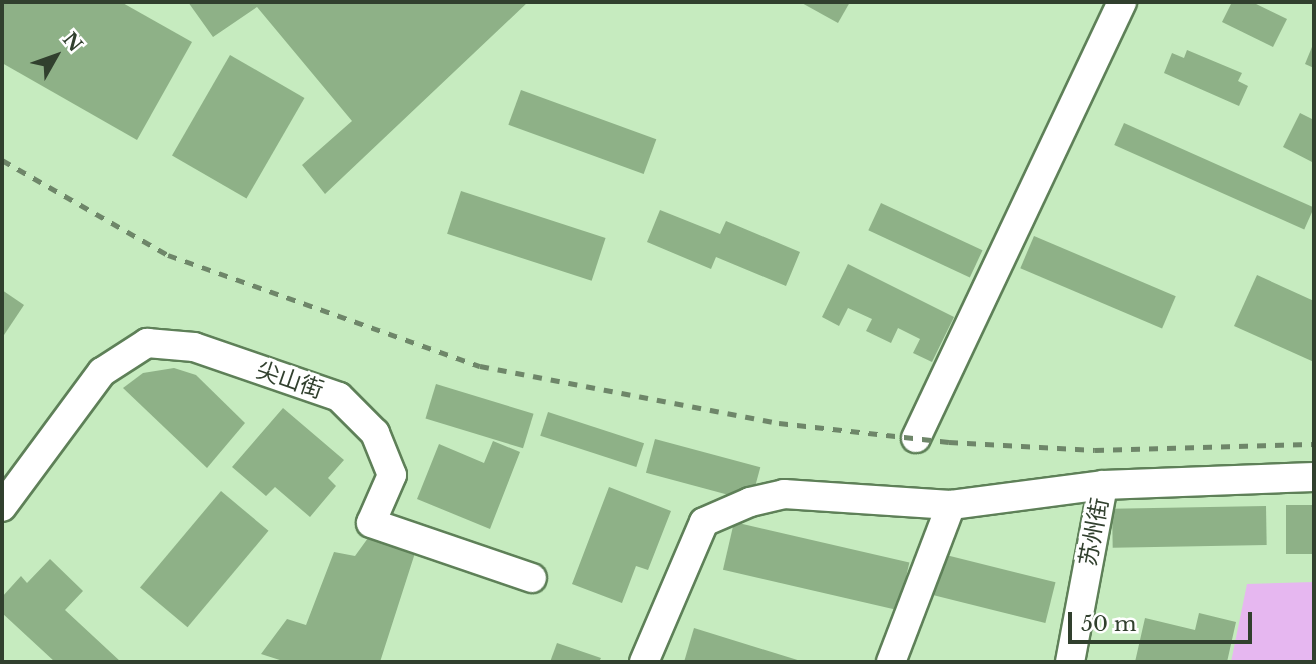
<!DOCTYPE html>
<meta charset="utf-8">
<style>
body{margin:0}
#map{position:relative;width:1316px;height:664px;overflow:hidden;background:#c6ebbf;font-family:"Libre Baskerville","Noto Sans SC",serif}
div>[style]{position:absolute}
.green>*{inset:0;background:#e6b7f0}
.building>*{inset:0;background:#8eb187;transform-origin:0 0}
.roads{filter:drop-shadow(2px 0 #5e8058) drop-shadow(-2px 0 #5e8058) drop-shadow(0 2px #5e8058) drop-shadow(0 -2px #5e8058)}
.minor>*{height:28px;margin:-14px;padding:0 14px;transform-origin:14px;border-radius:14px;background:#fff}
.rail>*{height:5px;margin-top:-2.5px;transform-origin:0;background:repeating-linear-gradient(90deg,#6e8669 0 9px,transparent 0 18px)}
span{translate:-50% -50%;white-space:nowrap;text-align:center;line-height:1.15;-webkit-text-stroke:6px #fff;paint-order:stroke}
.street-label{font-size:23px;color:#31402e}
.frame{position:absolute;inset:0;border:4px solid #31402e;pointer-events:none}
.north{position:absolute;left:21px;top:21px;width:70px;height:70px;-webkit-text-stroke:5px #fff;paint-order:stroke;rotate:50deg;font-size:19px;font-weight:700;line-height:28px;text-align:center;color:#31402e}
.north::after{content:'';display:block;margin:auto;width:24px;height:32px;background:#31402e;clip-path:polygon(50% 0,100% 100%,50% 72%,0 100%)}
.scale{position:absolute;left:1068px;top:612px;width:184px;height:32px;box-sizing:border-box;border:4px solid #31402e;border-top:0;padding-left:9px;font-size:21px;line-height:24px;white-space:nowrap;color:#31402e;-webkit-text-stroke:5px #fff;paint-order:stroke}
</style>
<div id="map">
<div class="green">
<div style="clip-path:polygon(1314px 582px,1314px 662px,1231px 662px,1247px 584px)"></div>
</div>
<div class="building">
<div style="clip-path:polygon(2px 2px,121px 2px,192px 42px,137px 140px,2px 63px)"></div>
<div style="clip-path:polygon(188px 2px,390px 3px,528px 2px,325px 194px,302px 165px,352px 121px,257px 7px,213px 37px)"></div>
<div style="clip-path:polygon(800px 2px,850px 2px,838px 23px)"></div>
<div style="clip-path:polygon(1232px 2px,1252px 2px,1287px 19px,1273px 47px,1222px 22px)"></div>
<div style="clip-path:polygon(1314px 42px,1314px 68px,1305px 64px)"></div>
<div style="clip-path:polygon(1187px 50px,1242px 73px,1238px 81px,1248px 86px,1239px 106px,1164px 73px,1172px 53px,1184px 58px)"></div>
<div style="left:230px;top:55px;width:86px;height:116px;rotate:30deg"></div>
<div style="left:521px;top:90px;width:144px;height:37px;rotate:20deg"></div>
<div style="clip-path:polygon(1300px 113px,1314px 120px,1314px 163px,1283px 147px)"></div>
<div style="left:1124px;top:123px;width:208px;height:24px;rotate:24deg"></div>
<div style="left:461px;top:191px;width:152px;height:45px;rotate:18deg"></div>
<div style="left:881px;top:203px;width:112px;height:30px;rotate:25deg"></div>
<div style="clip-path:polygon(660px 210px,720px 234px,726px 221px,800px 252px,786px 286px,716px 257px,711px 269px,647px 242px)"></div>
<div style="left:1034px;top:236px;width:154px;height:35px;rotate:23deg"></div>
<div style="clip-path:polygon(848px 264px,954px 317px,932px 362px,913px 353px,920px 339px,898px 328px,891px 343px,866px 331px,872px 319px,848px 308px,839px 326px,822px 317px)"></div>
<div style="clip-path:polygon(1257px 275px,1314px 301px,1314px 362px,1234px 326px)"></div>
<div style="clip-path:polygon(2px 290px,24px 305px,2px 338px)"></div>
<div style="clip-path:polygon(174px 368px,196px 375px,245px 423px,207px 468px,123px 388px,143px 373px)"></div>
<div style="left:436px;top:384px;width:102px;height:36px;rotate:17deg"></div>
<div style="clip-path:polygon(283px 408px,344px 460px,328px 478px,336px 486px,310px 517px,275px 487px,266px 496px,232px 467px)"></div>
<div style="left:548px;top:412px;width:101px;height:25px;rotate:18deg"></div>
<div style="left:655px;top:439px;width:109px;height:35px;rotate:15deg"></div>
<div style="clip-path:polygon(493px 441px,520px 452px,490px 529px,417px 499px,439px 444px,484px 463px)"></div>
<div style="clip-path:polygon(609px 487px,671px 511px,648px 570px,636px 566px,622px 603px,572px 584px)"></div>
<div style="left:221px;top:491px;width:62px;height:126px;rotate:40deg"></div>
<div style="left:1314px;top:505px;width:49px;height:28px;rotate:90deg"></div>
<div style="left:1266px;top:506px;width:39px;height:154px;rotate:89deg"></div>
<div style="left:734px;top:522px;width:180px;height:49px;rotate:13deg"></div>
<div style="clip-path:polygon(368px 538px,415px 553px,380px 662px,286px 662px,261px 654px,287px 619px,306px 625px,334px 552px,355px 556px)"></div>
<div style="left:942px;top:554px;width:117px;height:42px;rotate:14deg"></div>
<div style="clip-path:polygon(50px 559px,83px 591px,65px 610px,121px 662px,55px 662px,2px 613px,2px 597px,21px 576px,27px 583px)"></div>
<div style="clip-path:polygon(1199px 613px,1236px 622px,1227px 662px,1135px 662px,1145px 618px,1195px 630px)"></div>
<div style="clip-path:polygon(694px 628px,804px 662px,684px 662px)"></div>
<div style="clip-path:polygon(557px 643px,601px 658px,599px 662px,550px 662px)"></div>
</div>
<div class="roads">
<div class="minor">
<div style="left:916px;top:438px;width:482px;rotate:-64.7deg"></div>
<div style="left:2px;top:507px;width:168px;rotate:-53.5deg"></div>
<div style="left:102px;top:372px;width:54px;rotate:-32.8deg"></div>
<div style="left:147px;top:343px;width:47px;rotate:4.9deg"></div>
<div style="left:194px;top:347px;width:153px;rotate:19deg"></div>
<div style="left:339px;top:397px;width:51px;rotate:45deg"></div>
<div style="left:375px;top:433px;width:45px;rotate:68deg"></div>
<div style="left:392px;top:475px;width:52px;rotate:113.6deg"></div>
<div style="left:371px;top:523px;width:170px;rotate:18.9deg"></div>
<div style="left:644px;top:662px;width:152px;rotate:-66.8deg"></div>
<div style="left:704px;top:522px;width:50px;rotate:-23.5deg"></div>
<div style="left:750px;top:502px;width:35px;rotate:-13deg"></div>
<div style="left:784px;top:494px;width:167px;rotate:3.8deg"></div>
<div style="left:951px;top:505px;width:153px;rotate:-7.5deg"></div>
<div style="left:1103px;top:485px;width:211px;rotate:-2.2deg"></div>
<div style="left:891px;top:662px;width:168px;rotate:-69.1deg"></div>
<div style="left:1070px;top:662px;width:180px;rotate:-79.4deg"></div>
</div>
</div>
<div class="rail">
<div style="left:2px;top:160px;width:191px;rotate:29.8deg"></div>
<div style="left:168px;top:255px;width:331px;rotate:19.6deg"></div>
<div style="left:480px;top:366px;width:304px;rotate:10.8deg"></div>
<div style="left:779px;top:423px;width:171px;rotate:6.4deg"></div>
<div style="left:949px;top:442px;width:146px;rotate:3.1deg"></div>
<div style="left:1095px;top:450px;width:219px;rotate:-1.6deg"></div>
</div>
<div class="street-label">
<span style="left:290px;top:380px;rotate:19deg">尖山街</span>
<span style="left:1094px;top:532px;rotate:-79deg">苏州街</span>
</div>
<div class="frame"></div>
<div class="north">N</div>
<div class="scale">50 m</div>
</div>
